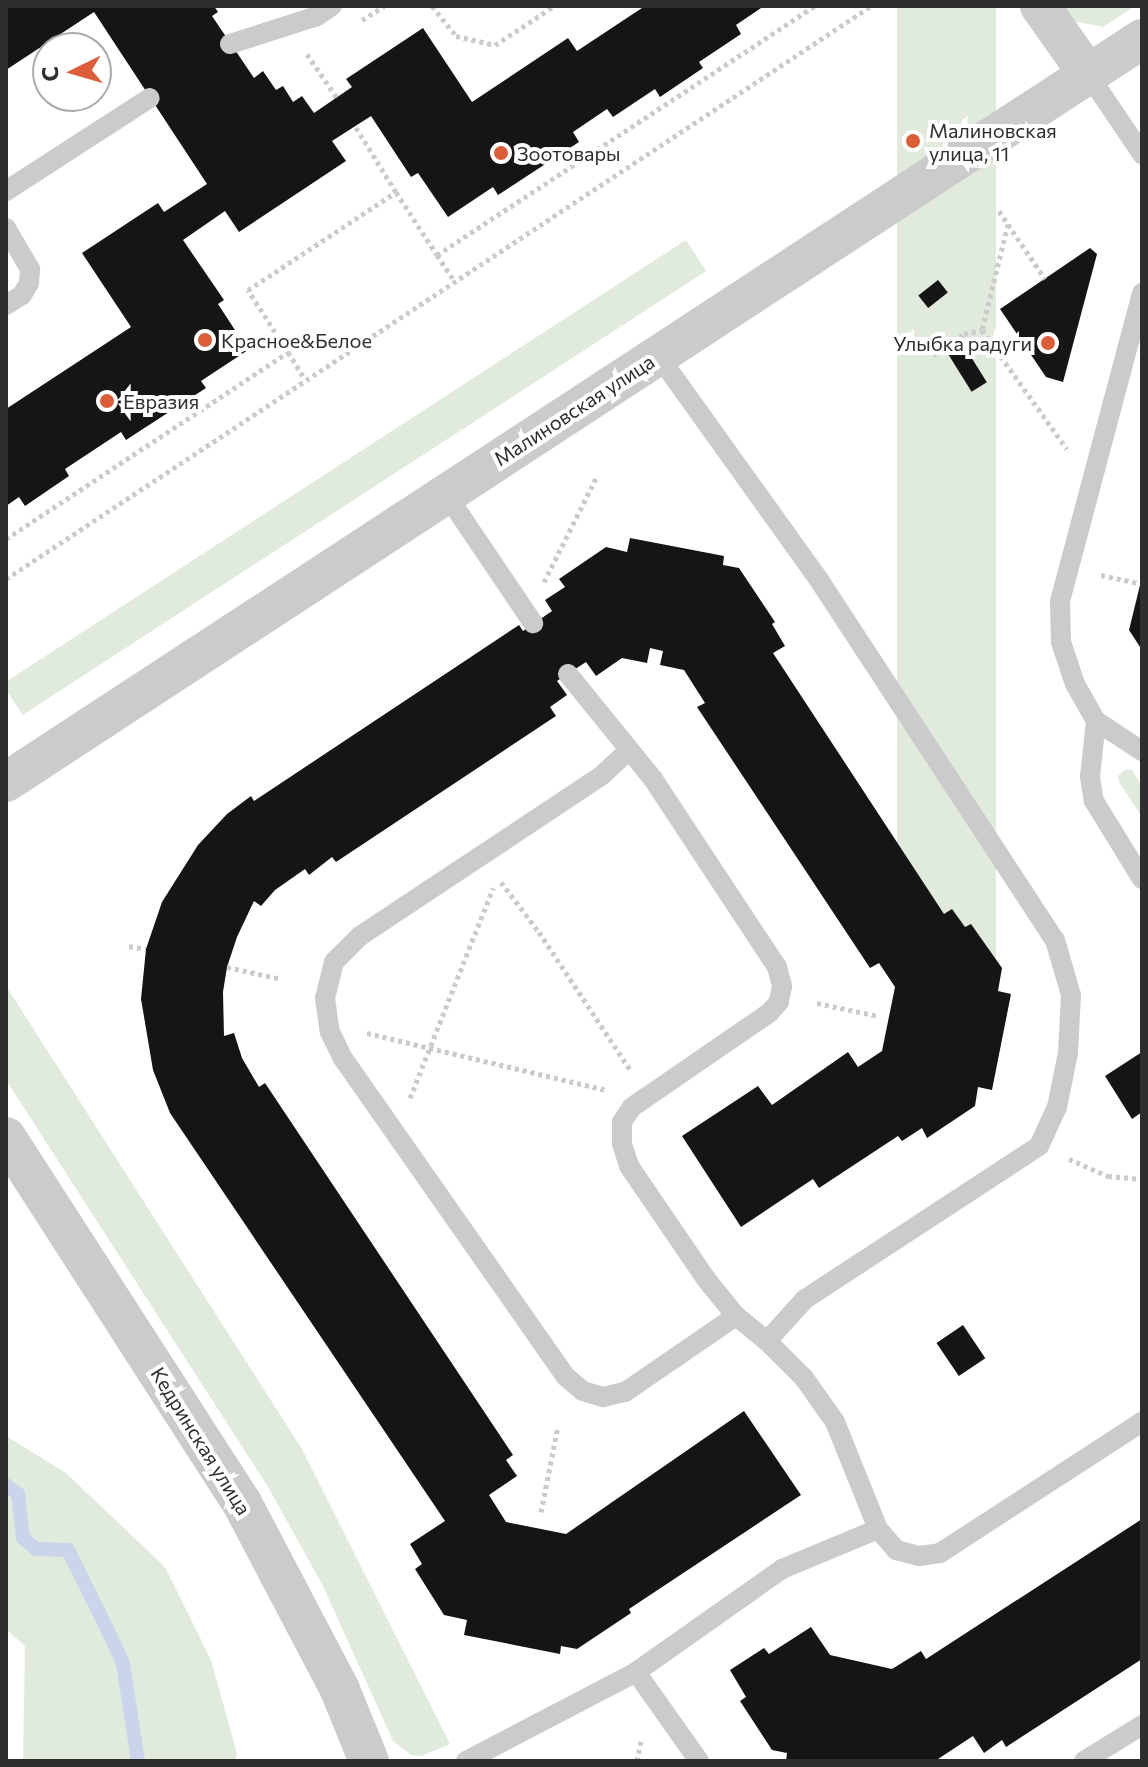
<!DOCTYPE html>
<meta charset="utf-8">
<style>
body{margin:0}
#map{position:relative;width:1148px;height:1767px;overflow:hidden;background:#fff;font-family:Commissioner,sans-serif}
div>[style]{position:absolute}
.green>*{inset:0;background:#e0ebdd;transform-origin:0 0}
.stream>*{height:14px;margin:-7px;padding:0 7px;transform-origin:7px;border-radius:7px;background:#cad4ea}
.building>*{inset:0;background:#151515;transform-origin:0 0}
.path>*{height:5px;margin-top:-2.5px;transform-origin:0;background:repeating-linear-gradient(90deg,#cbcbcb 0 4px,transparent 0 8px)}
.lane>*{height:20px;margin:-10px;padding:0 10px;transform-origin:10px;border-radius:10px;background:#cbcbcb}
.street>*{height:40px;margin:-20px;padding:0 20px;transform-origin:20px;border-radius:20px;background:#cbcbcb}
.dots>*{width:22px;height:22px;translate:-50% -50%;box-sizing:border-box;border:4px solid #fff;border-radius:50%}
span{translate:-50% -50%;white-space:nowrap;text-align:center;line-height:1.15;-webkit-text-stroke:8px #fff;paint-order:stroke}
.poi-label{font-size:20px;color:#2e2e2e}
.left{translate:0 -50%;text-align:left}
.right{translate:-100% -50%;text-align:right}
.street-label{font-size:20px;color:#2e2e2e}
.frame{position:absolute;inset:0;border:8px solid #2e2e2e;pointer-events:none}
.north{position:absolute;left:32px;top:32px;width:80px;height:80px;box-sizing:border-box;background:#fff;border:2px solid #ababab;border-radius:50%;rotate:265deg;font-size:22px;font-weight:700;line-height:32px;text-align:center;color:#2e2e2e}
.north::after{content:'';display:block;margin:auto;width:28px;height:36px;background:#dd5d39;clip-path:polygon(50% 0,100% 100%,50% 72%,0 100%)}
</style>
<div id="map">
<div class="green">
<div style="left:897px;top:6px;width:99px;height:1067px"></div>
<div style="clip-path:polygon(1063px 6px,1135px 6px,1103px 27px,1073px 21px)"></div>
<div style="left:686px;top:240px;width:37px;height:815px;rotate:57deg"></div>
<div style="clip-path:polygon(1126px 769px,1132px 770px,1142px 786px,1142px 817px,1119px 782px,1118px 776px)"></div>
<div style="clip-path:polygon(6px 986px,302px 1449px,450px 1744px,422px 1756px,411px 1755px,393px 1741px,323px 1586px,268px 1487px,6px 1080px)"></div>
<div style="clip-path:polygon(6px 1436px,66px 1473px,165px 1567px,211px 1660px,237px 1754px,235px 1761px,23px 1761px,25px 1646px,6px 1629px)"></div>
</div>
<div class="stream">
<div style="left:6px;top:1485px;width:15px;rotate:37deg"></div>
<div style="left:18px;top:1494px;width:44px;rotate:83.5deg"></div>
<div style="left:23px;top:1538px;width:17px;rotate:40deg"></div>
<div style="left:36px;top:1549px;width:32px;rotate:2deg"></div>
<div style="left:68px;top:1550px;width:90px;rotate:63.7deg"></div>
<div style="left:108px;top:1631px;width:35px;rotate:65deg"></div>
<div style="left:123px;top:1663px;width:99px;rotate:81.3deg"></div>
</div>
<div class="building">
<div style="clip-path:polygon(6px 6px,214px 6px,218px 12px,212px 16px,254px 78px,263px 71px,276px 90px,283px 86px,293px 102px,302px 96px,314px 113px,352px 87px,346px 79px,423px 28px,472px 102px,568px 38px,577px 51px,645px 6px,764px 6px,736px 25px,741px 34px,699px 62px,703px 68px,660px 97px,655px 89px,613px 117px,607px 109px,573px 132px,579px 142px,498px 195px,493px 187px,448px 217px,418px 173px,411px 177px,371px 116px,332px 141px,346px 161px,239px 232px,225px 211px,183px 240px,224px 300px,218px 304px,248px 350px,201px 381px,206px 388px,126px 440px,121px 432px,65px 469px,69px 476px,25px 506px,19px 497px,6px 506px,6px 409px,131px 327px,82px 253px,158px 203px,164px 212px,207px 184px,94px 12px,6px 70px)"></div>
<div style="clip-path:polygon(1090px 248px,1097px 254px,1063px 382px,1046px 377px,1000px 309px)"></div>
<div style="left:938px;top:280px;width:16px;height:25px;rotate:52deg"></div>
<div style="left:963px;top:344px;width:45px;height:18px;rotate:58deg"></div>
<div style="clip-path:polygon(630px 538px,724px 556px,723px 565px,739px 568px,775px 622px,772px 624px,785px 646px,773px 653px,944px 914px,952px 909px,965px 927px,971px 924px,1002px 968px,998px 991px,1011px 994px,992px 1090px,978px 1087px,975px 1106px,927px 1138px,922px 1128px,902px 1141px,898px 1136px,819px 1188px,813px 1179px,741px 1227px,682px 1136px,758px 1086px,772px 1105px,848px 1052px,858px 1067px,882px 1051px,895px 987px,879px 963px,870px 968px,697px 707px,705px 703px,684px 670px,660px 665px,663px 651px,650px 648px,647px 663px,622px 658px,596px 676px,586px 662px,557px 681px,567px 695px,550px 707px,556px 716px,336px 862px,332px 857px,309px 875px,305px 869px,275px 890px,261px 906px,254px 901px,237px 937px,227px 967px,223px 992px,224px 1036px,234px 1033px,242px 1058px,259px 1087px,265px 1083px,513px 1455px,506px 1460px,517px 1476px,489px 1495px,506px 1522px,566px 1534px,744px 1411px,801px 1495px,629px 1609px,631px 1613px,577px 1649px,561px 1646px,560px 1654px,464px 1635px,467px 1620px,444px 1615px,415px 1569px,422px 1564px,410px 1544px,445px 1521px,170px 1113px,153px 1070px,141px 999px,146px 949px,162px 902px,198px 845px,227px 814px,251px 796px,254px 801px,519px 625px,523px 631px,552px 611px,545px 600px,565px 587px,559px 579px,606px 547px,627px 552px)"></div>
<div style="clip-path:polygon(1142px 577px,1142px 650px,1129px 630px)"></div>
<div style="clip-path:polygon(1142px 1052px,1142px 1112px,1132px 1119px,1105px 1076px)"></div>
<div style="left:963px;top:1325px;width:40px;height:32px;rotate:56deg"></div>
<div style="clip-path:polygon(1142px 1519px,1142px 1659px,1006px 1747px,1002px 1740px,984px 1753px,973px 1736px,935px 1761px,786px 1761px,787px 1753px,772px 1750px,740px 1701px,746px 1697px,730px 1670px,764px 1648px,769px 1654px,811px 1627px,830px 1655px,892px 1669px,921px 1651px,926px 1659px)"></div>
</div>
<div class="path">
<div style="left:432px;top:6px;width:38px;rotate:51deg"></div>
<div style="left:456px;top:36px;width:40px;rotate:13deg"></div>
<div style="left:495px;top:45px;width:71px;rotate:-33.5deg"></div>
<div style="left:362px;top:20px;width:26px;rotate:-32deg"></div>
<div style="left:307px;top:54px;width:53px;rotate:55.7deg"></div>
<div style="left:396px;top:192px;width:75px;rotate:56.9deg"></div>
<div style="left:437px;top:255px;width:452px;rotate:-33.4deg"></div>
<div style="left:999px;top:211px;width:82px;rotate:55.9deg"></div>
<div style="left:1008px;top:224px;width:109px;rotate:103.8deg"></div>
<div style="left:982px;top:330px;width:146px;rotate:54.5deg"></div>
<div style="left:437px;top:255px;width:32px;rotate:56deg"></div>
<div style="left:288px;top:352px;width:32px;rotate:58deg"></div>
<div style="left:933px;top:355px;width:37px;rotate:-34deg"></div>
<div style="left:964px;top:334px;width:18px;rotate:-13deg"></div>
<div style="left:6px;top:539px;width:338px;rotate:-33.5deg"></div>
<div style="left:288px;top:352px;width:74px;rotate:-122.8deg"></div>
<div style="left:248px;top:290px;width:178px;rotate:-33.5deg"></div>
<div style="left:396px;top:192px;width:78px;rotate:-121.8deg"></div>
<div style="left:1101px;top:575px;width:39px;rotate:12deg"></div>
<div style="left:6px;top:579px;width:1038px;rotate:-33.52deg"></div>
<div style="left:544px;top:582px;width:119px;rotate:-63.4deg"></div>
<div style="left:501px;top:882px;width:63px;rotate:52.8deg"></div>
<div style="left:539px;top:932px;width:167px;rotate:56.5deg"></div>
<div style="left:129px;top:946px;width:17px;rotate:10deg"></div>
<div style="left:227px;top:967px;width:55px;rotate:12.5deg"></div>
<div style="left:817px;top:1003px;width:62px;rotate:12deg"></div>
<div style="left:367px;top:1033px;width:246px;rotate:13.4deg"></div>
<div style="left:410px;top:1098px;width:226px;rotate:-68.4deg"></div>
<div style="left:1069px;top:1159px;width:43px;rotate:23.6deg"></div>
<div style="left:1108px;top:1176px;width:34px;rotate:5deg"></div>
<div style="left:541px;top:1512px;width:88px;rotate:-78.8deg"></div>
<div style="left:637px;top:1761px;width:21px;rotate:-79deg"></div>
</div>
<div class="lane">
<div style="left:230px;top:44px;width:91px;rotate:-17.8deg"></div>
<div style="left:317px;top:16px;width:18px;rotate:-34deg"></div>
<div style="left:1088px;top:74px;width:97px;rotate:56deg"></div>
<div style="left:6px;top:191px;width:171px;rotate:-32.9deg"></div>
<div style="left:6px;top:228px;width:48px;rotate:59.7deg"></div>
<div style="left:30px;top:269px;width:14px;rotate:94deg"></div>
<div style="left:29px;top:283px;width:14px;rotate:120deg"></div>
<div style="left:22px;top:295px;width:19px;rotate:148deg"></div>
<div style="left:1142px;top:293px;width:320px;rotate:104.9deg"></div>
<div style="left:1060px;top:602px;width:40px;rotate:88.6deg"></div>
<div style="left:1061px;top:642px;width:44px;rotate:71.6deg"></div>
<div style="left:1075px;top:684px;width:43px;rotate:60.4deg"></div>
<div style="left:1096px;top:721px;width:55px;rotate:33.1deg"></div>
<div style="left:658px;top:355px;width:280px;rotate:54.4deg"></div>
<div style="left:821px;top:583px;width:427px;rotate:56.8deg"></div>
<div style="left:1055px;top:940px;width:57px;rotate:73.8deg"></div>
<div style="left:1071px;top:995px;width:58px;rotate:93deg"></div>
<div style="left:1068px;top:1053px;width:55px;rotate:101.5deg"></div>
<div style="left:1057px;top:1107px;width:43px;rotate:114.8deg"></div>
<div style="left:1039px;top:1146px;width:280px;rotate:146.8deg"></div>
<div style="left:805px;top:1299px;width:57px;rotate:132.1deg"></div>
<div style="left:767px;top:1341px;width:52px;rotate:45deg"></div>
<div style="left:804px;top:1378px;width:54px;rotate:54.8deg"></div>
<div style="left:835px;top:1422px;width:115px;rotate:68.1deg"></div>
<div style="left:878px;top:1529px;width:28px;rotate:49deg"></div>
<div style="left:896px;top:1550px;width:24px;rotate:15deg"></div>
<div style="left:919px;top:1556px;width:21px;rotate:-8deg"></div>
<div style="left:940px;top:1553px;width:241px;rotate:-33deg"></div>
<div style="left:446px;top:494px;width:156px;rotate:56deg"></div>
<div style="left:568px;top:674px;width:135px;rotate:51deg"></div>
<div style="left:653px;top:779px;width:225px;rotate:56.6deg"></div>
<div style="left:777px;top:967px;width:20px;rotate:75deg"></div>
<div style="left:782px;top:986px;width:16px;rotate:101deg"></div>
<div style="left:779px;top:1002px;width:15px;rotate:132deg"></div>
<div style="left:769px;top:1013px;width:166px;rotate:145.5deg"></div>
<div style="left:632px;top:1107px;width:18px;rotate:124deg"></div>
<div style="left:622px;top:1122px;width:22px;rotate:90deg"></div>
<div style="left:622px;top:1144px;width:23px;rotate:72deg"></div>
<div style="left:629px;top:1166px;width:137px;rotate:55.7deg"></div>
<div style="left:706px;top:1279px;width:48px;rotate:51deg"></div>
<div style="left:736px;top:1316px;width:40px;rotate:39deg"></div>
<div style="left:1096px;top:721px;width:56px;rotate:96.1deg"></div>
<div style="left:1090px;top:777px;width:24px;rotate:81deg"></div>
<div style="left:1094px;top:801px;width:92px;rotate:58.4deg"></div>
<div style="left:628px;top:751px;width:37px;rotate:137deg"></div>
<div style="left:601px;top:776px;width:289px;rotate:146.4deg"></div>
<div style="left:360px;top:936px;width:37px;rotate:135deg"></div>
<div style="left:334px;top:962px;width:37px;rotate:104deg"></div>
<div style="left:325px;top:998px;width:34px;rotate:82deg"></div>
<div style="left:330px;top:1032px;width:28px;rotate:64deg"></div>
<div style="left:342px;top:1057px;width:389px;rotate:55deg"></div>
<div style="left:565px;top:1376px;width:23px;rotate:40deg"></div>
<div style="left:583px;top:1391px;width:21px;rotate:17deg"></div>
<div style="left:603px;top:1397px;width:23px;rotate:-13deg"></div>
<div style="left:625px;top:1392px;width:135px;rotate:-34.4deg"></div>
<div style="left:636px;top:1672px;width:109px;rotate:54.7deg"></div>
<div style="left:466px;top:1761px;width:192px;rotate:-27.6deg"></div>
<div style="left:636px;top:1672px;width:179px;rotate:-35.2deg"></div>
<div style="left:782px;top:1569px;width:104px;rotate:-22.6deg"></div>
<div style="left:1084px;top:1761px;width:68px;rotate:-31.8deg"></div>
</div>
<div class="street">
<div style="left:1040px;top:6px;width:83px;rotate:54.8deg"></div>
<div style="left:6px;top:782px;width:1357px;rotate:-33.19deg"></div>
<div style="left:6px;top:1137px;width:435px;rotate:57.2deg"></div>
<div style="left:242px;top:1503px;width:211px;rotate:62.3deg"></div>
<div style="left:340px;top:1690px;width:77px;rotate:67.8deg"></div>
</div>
<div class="dots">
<div style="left:913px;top:141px;background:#dd5d39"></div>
<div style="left:501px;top:153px;background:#dd5d39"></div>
<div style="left:205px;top:340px;background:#dd5d39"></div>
<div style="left:1048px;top:343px;background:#dd5d39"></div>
<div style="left:107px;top:401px;background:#dd5d39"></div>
</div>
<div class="poi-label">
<span class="left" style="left:929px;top:142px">Малиновская<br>улица, 11</span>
<span class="left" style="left:517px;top:153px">Зоотовары</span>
<span class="left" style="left:221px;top:340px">Красное&amp;Белое</span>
<span class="right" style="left:1032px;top:343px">Улыбка радуги</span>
<span class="left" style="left:123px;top:401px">Евразия</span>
</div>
<div class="street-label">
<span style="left:574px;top:410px;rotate:-33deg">Малиновская улица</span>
<span style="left:201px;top:1441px;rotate:58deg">Кедринская улица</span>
</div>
<div class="frame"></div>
<div class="north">С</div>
</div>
